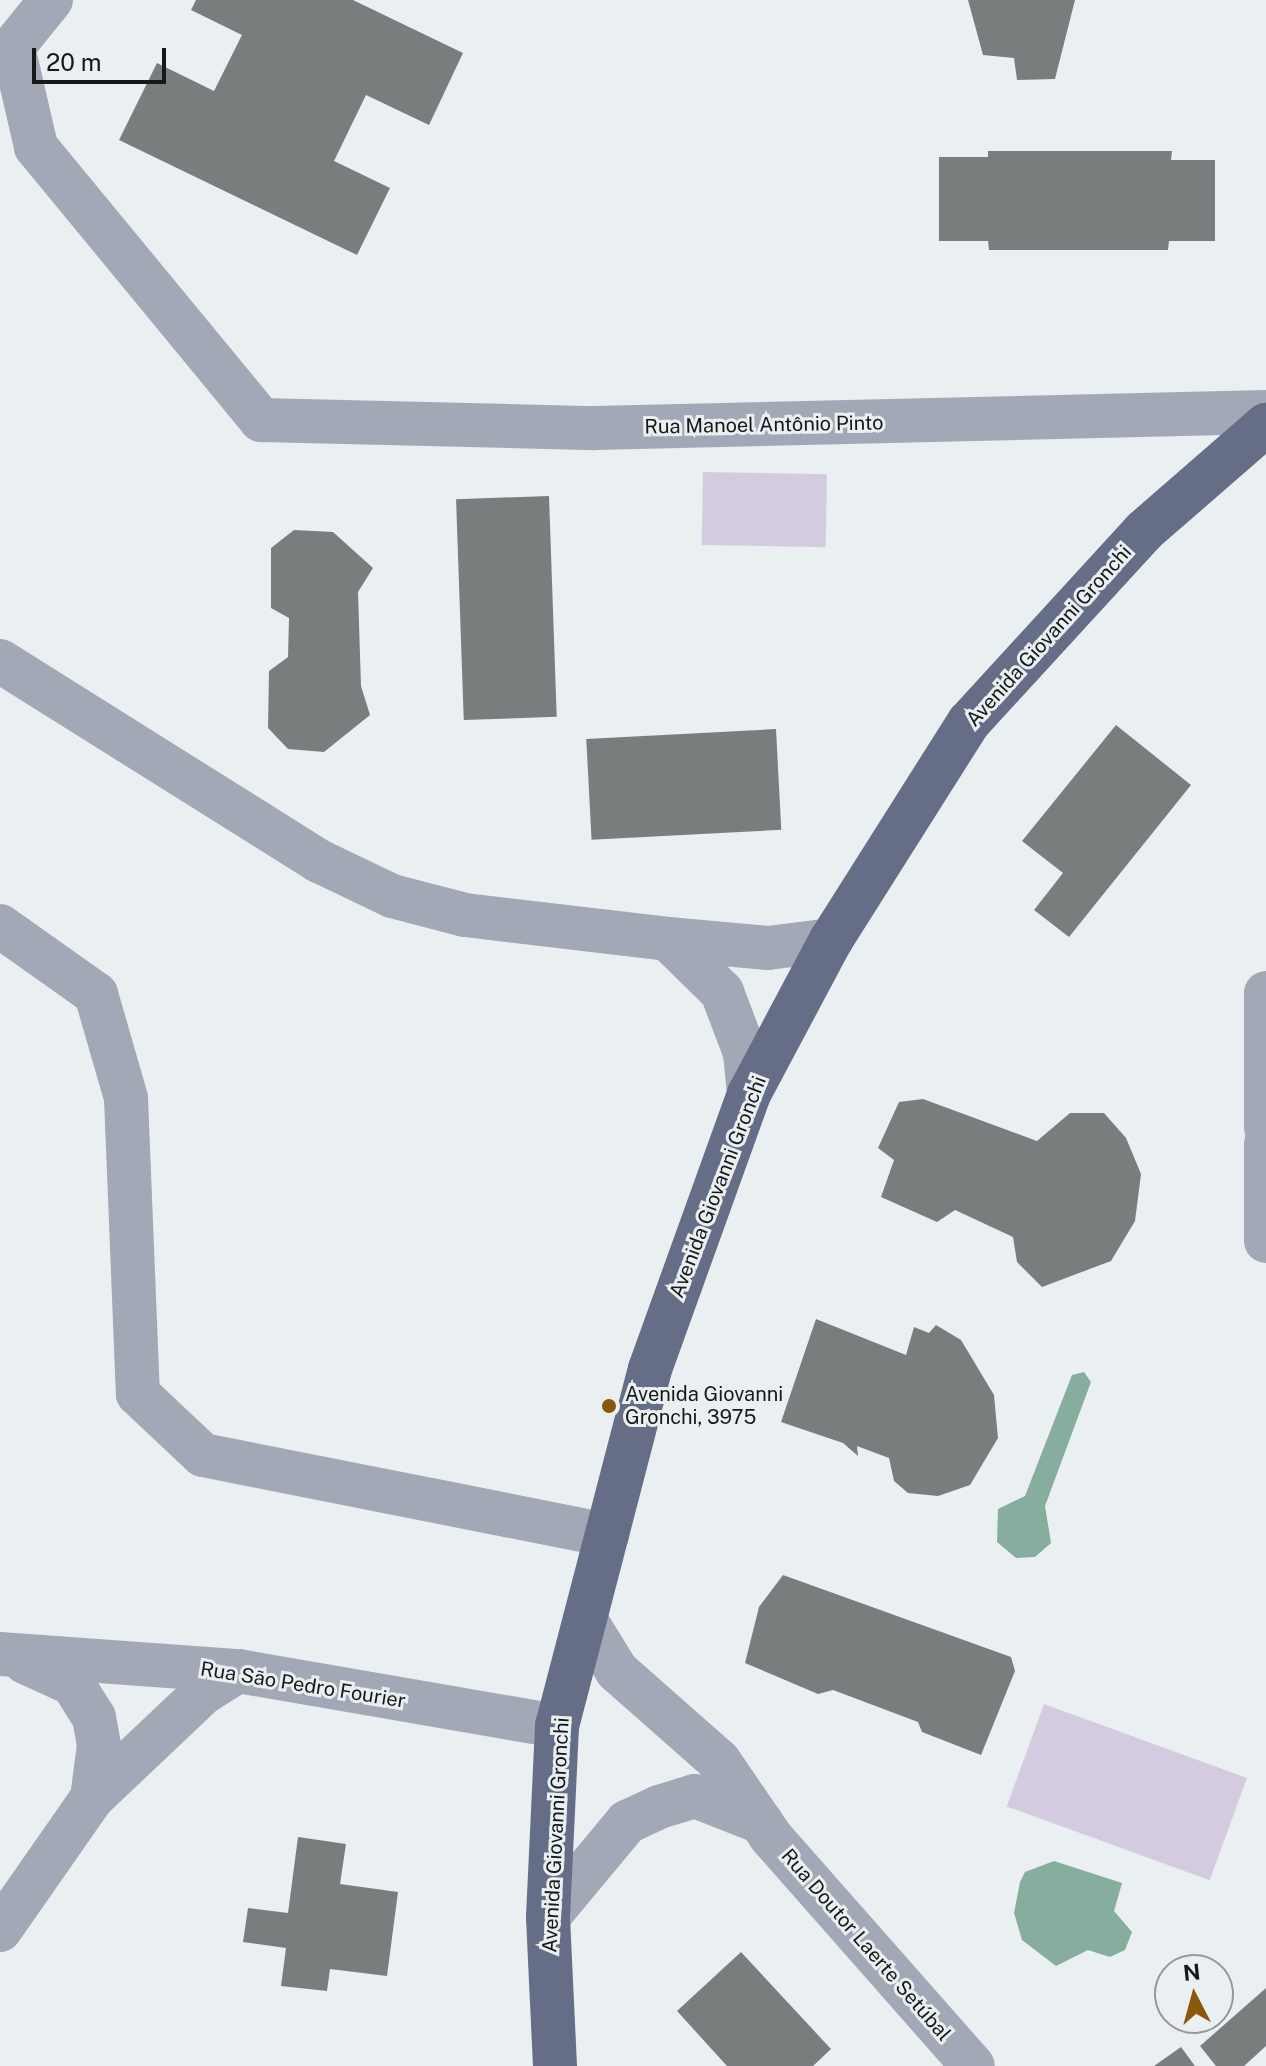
<!DOCTYPE html>
<meta charset="utf-8">
<style>
body{margin:0}
#map{position:relative;width:1266px;height:2066px;overflow:hidden;background:#eaeff2;font-family:"Public Sans",sans-serif}
div>[style]{position:absolute}
.green>*{inset:0;background:#d5cbe1;transform-origin:0 0}
.water>*{inset:0;background:#86ad9e}
.building>*{inset:0;background:#787e7e;transform-origin:0 0}
.minor>*{height:44px;margin:-22px;padding:0 22px;transform-origin:22px;border-radius:22px;background:#a3a8b6}
.major>*{height:44px;margin:-22px;padding:0 22px;transform-origin:22px;border-radius:22px;background:#666e87}
.dots>*{width:22px;height:22px;translate:-50% -50%;box-sizing:border-box;border:4px solid #eaeff2;border-radius:50%}
span{translate:-50% -50%;white-space:nowrap;text-align:center;line-height:1.15;-webkit-text-stroke:6px #eaeff2;paint-order:stroke}
.street-label{font-size:20px;color:#161819}
.poi-label{font-size:20px;color:#161819}
.left{translate:0 -50%;text-align:left}
.north{position:absolute;left:1154px;top:1954px;width:80px;height:80px;box-sizing:border-box;background:#eaeff2;border:2px solid #95999b;border-radius:50%;rotate:354deg;font-size:22px;font-weight:700;line-height:32px;text-align:center;color:#161819}
.north::after{content:'';display:block;margin:auto;width:28px;height:36px;background:#8d5709;clip-path:polygon(50% 0,100% 100%,50% 72%,0 100%)}
.scale{position:absolute;left:32px;top:48px;width:134px;height:36px;box-sizing:border-box;border:4px solid #161819;border-top:0;padding-left:10px;font-size:24px;line-height:28px;white-space:nowrap;color:#161819;-webkit-text-stroke:6px #eaeff2;paint-order:stroke}
</style>
<div id="map">
<div class="green">
<div style="left:703px;top:472px;width:124px;height:73px;rotate:1deg"></div>
<div style="left:1044px;top:1704px;width:216px;height:109px;rotate:20deg"></div>
</div>
<div class="water">
<div style="clip-path:polygon(1084px 1372px,1091px 1382px,1045px 1506px,1051px 1543px,1035px 1557px,1016px 1558px,997px 1542px,998px 1509px,1025px 1496px,1072px 1375px)"></div>
<div style="clip-path:polygon(1054px 1861px,1122px 1883px,1114px 1911px,1132px 1932px,1125px 1950px,1110px 1957px,1088px 1950px,1056px 1966px,1022px 1940px,1014px 1913px,1020px 1882px,1025px 1872px)"></div>
</div>
<div class="building">
<div style="clip-path:polygon(196px 0,353px 0,463px 53px,429px 125px,366px 95px,334px 161px,390px 188px,357px 255px,119px 140px,157px 63px,214px 91px,242px 35px,191px 10px)"></div>
<div style="clip-path:polygon(968px 0,1075px 0,1055px 79px,1017px 80px,1014px 58px,983px 55px)"></div>
<div style="clip-path:polygon(988px 151px,1172px 151px,1171px 160px,1215px 160px,1215px 241px,1169px 241px,1168px 250px,989px 250px,988px 241px,939px 241px,939px 157px,988px 157px)"></div>
<div style="left:549px;top:496px;width:221px;height:93px;rotate:88deg"></div>
<div style="clip-path:polygon(294px 530px,333px 532px,373px 568px,358px 592px,361px 686px,370px 715px,324px 752px,288px 749px,268px 728px,269px 671px,288px 657px,289px 618px,271px 608px,271px 548px)"></div>
<div style="clip-path:polygon(1116px 725px,1191px 785px,1069px 937px,1034px 910px,1063px 873px,1022px 841px)"></div>
<div style="left:776px;top:729px;width:101px;height:190px;rotate:87deg"></div>
<div style="clip-path:polygon(923px 1099px,1037px 1141px,1070px 1113px,1104px 1113px,1126px 1138px,1141px 1174px,1135px 1221px,1111px 1261px,1042px 1287px,1017px 1262px,1013px 1237px,955px 1210px,937px 1222px,881px 1197px,894px 1160px,878px 1148px,899px 1102px)"></div>
<div style="clip-path:polygon(816px 1319px,906px 1355px,914px 1327px,929px 1333px,936px 1325px,961px 1340px,994px 1395px,998px 1438px,970px 1485px,938px 1496px,908px 1493px,894px 1481px,889px 1458px,857px 1446px,858px 1456px,843px 1443px,781px 1422px)"></div>
<div style="clip-path:polygon(783px 1575px,1011px 1657px,1015px 1671px,981px 1755px,922px 1732px,918px 1722px,833px 1690px,818px 1694px,745px 1663px,759px 1607px)"></div>
<div style="clip-path:polygon(298px 1837px,346px 1844px,340px 1884px,398px 1892px,387px 1976px,330px 1969px,327px 1991px,281px 1986px,286px 1948px,243px 1942px,248px 1908px,288px 1913px)"></div>
<div style="clip-path:polygon(741px 1952px,831px 2049px,813px 2066px,727px 2066px,677px 2011px)"></div>
<div style="clip-path:polygon(1266px 1988px,1266px 2046px,1244px 2066px,1216px 2066px,1200px 2046px)"></div>
<div style="clip-path:polygon(1181px 2047px,1195px 2066px,1154px 2066px)"></div>
</div>
<div class="minor">
<div style="left:51px;top:0;width:60px;rotate:129deg"></div>
<div style="left:13px;top:47px;width:103px;rotate:77deg"></div>
<div style="left:36px;top:147px;width:354px;rotate:50.5deg"></div>
<div style="left:261px;top:420px;width:334px;rotate:1.4deg"></div>
<div style="left:595px;top:428px;width:671px;rotate:-1.37deg"></div>
<div style="left:0;top:661px;width:377px;rotate:32.1deg"></div>
<div style="left:319px;top:861px;width:81px;rotate:25.6deg"></div>
<div style="left:392px;top:896px;width:75px;rotate:14.6deg"></div>
<div style="left:465px;top:915px;width:204px;rotate:6.7deg"></div>
<div style="left:668px;top:939px;width:100px;rotate:5.1deg"></div>
<div style="left:768px;top:948px;width:64px;rotate:-7.2deg"></div>
<div style="left:0;top:926px;width:118px;rotate:35.3deg"></div>
<div style="left:96px;top:994px;width:108px;rotate:73.9deg"></div>
<div style="left:126px;top:1098px;width:296px;rotate:87.7deg"></div>
<div style="left:138px;top:1394px;width:89px;rotate:43.2deg"></div>
<div style="left:203px;top:1455px;width:412px;rotate:11.2deg"></div>
<div style="left:668px;top:939px;width:76px;rotate:44.5deg"></div>
<div style="left:722px;top:992px;width:65px;rotate:69.3deg"></div>
<div style="left:745px;top:1053px;width:41px;rotate:84.4deg"></div>
<div style="left:1266px;top:993px;width:135px;rotate:90deg"></div>
<div style="left:1266px;top:1144px;width:97px;rotate:90deg"></div>
<div style="left:585px;top:1619px;width:61px;rotate:58.4deg"></div>
<div style="left:617px;top:1671px;width:136px;rotate:41.4deg"></div>
<div style="left:719px;top:1761px;width:92px;rotate:55.6deg"></div>
<div style="left:771px;top:1837px;width:305px;rotate:48.6deg"></div>
<div style="left:0;top:1654px;width:239px;rotate:4.1deg"></div>
<div style="left:238px;top:1671px;width:324px;rotate:9.8deg"></div>
<div style="left:25px;top:1662px;width:53px;rotate:24.6deg"></div>
<div style="left:73px;top:1684px;width:39px;rotate:58deg"></div>
<div style="left:94px;top:1717px;width:28px;rotate:80deg"></div>
<div style="left:99px;top:1745px;width:53px;rotate:97.5deg"></div>
<div style="left:548px;top:1917px;width:124px;rotate:-50.3deg"></div>
<div style="left:627px;top:1822px;width:35px;rotate:-25deg"></div>
<div style="left:659px;top:1807px;width:38px;rotate:-17deg"></div>
<div style="left:695px;top:1796px;width:71px;rotate:21.5deg"></div>
<div style="left:0;top:1930px;width:161px;rotate:-55.1deg"></div>
<div style="left:92px;top:1798px;width:153px;rotate:-43.4deg"></div>
<div style="left:203px;top:1693px;width:41px;rotate:-32.2deg"></div>
</div>
<div class="major">
<div style="left:555px;top:2066px;width:149px;rotate:-92.7deg"></div>
<div style="left:548px;top:1917px;width:191px;rotate:-87.3deg"></div>
<div style="left:557px;top:1726px;width:369px;rotate:-75.4deg"></div>
<div style="left:650px;top:1369px;width:292px;rotate:-70.2deg"></div>
<div style="left:749px;top:1094px;width:174px;rotate:-62deg"></div>
<div style="left:831px;top:940px;width:258px;rotate:-57.7deg"></div>
<div style="left:969px;top:722px;width:259px;rotate:-47.5deg"></div>
<div style="left:1144px;top:531px;width:162px;rotate:-41deg"></div>
</div>
<div class="dots">
<div style="left:609px;top:1406px;background:#8d5709"></div>
</div>
<div class="street-label">
<span style="left:764px;top:425px;rotate:-1deg">Rua Manoel Antônio Pinto</span>
<span style="left:1049px;top:636px;rotate:-48deg">Avenida Giovanni Gronchi</span>
<span style="left:718px;top:1187px;rotate:-69deg">Avenida Giovanni Gronchi</span>
<span style="left:303px;top:1685px;rotate:9deg">Rua São Pedro Fourier</span>
<span style="left:556px;top:1835px;rotate:-87deg">Avenida Giovanni Gronchi</span>
<span style="left:866px;top:1945px;rotate:49deg">Rua Doutor Laerte Setúbal</span>
</div>
<div class="poi-label">
<span class="left" style="left:625px;top:1406px">Avenida Giovanni<br>Gronchi, 3975</span>
</div>
<div class="north">N</div>
<div class="scale">20 m</div>
</div>
